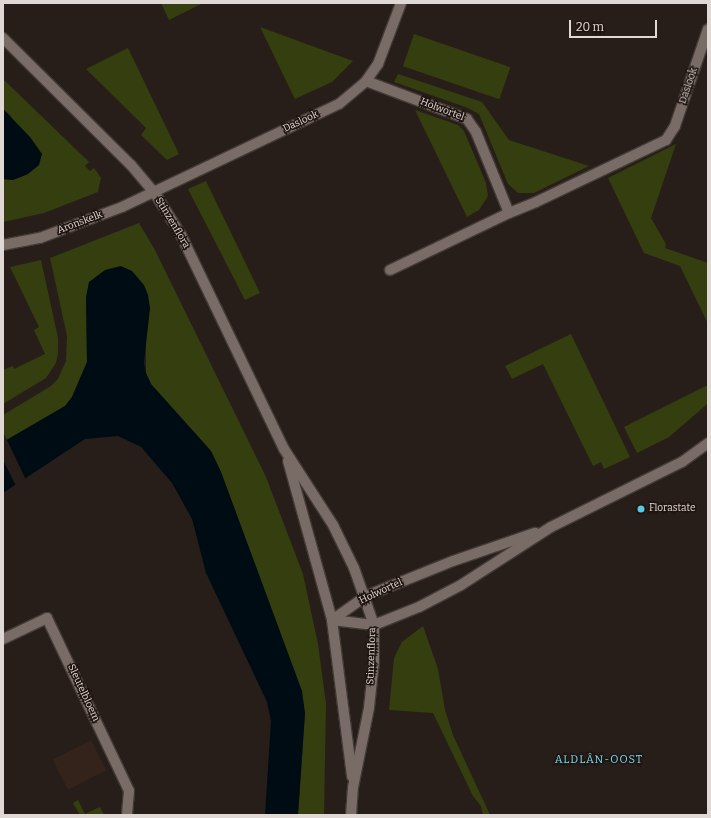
<!DOCTYPE html>
<meta charset="utf-8">
<style>
body{margin:0}
#map{position:relative;width:711px;height:818px;overflow:hidden;background:#281e19;font-family:Bitter,serif}
div>[style]{position:absolute}
.built>*{inset:0;background:#33231b;transform-origin:0 0}
.green>*{inset:0;background:#343e0e;transform-origin:0 0}
.water>*{inset:0;background:#000c13}
.pier>*{inset:0;background:#281e19}
.roads{filter:drop-shadow(1px 0 #433a36) drop-shadow(-1px 0 #433a36) drop-shadow(0 1px #433a36) drop-shadow(0 -1px #433a36)}
.minor>*{height:10px;margin:-5px;padding:0 5px;transform-origin:5px;border-radius:5px;background:#796b65}
.dots>*{width:11px;height:11px;translate:-50% -50%;box-sizing:border-box;border:2px solid #1f1410;border-radius:50%}
span{translate:-50% -50%;white-space:nowrap;text-align:center;line-height:1.15;-webkit-text-stroke:3px #1f1410;paint-order:stroke}
.street-label{font-size:10px;color:#e0d8d5}
.poi-label{font-size:10px;color:#e0d8d5}
.left{translate:0 -50%;text-align:left}
.neighbourhood-label{font-size:11px;color:#76dcf3;letter-spacing:1px}
.frame{position:absolute;inset:0;border:4px solid #e0d8d5;pointer-events:none}
.scale{position:absolute;left:569px;top:20px;width:88px;height:18px;box-sizing:border-box;border:2px solid #e0d8d5;border-top:0;padding-left:5px;font-size:12px;line-height:14px;white-space:nowrap;color:#e0d8d5;-webkit-text-stroke:3px #1f1410;paint-order:stroke}
</style>
<div id="map">
<div class="built">
<div style="left:91px;top:740px;width:34px;height:43px;rotate:63deg"></div>
</div>
<div class="green">
<div style="clip-path:polygon(161px 3px,203px 3px,169px 20px)"></div>
<div style="clip-path:polygon(260px 27px,353px 61px,332px 82px,295px 99px)"></div>
<div style="left:414px;top:34px;width:102px;height:34px;rotate:19deg"></div>
<div style="clip-path:polygon(128px 48px,179px 154px,167px 160px,141px 135px,146px 128px,86px 69px)"></div>
<div style="clip-path:polygon(398px 74px,482px 102px,509px 140px,589px 166px,534px 193px,518px 193px,508px 184px,479px 114px,468px 108px,394px 82px)"></div>
<div style="clip-path:polygon(3px 79px,89px 162px,85px 166px,90px 171px,94px 168px,101px 178px,98px 192px,44px 213px,3px 222px,3px 179px,13px 180px,28px 174px,11px 116px,3px 109px)"></div>
<div style="clip-path:polygon(415px 110px,458px 125px,464px 131px,486px 183px,488px 196px,479px 210px,467px 217px)"></div>
<div style="clip-path:polygon(676px 144px,651px 218px,666px 244px,665px 248px,708px 263px,708px 324px,680px 266px,644px 253px,608px 178px)"></div>
<div style="clip-path:polygon(206px 181px,260px 293px,245px 300px,188px 189px)"></div>
<div style="clip-path:polygon(139px 223px,155px 250px,266px 477px,303px 574px,318px 644px,326px 704px,324px 815px,298px 815px,305px 713px,276px 621px,221px 472px,211px 451px,151px 384px,146px 373px,146px 336px,86px 297px,87px 362px,72px 397px,65px 406px,7px 440px,3px 432px,3px 415px,51px 386px,58px 379px,66px 361px,67px 336px,50px 258px)"></div>
<div style="clip-path:polygon(41px 260px,58px 338px,58px 354px,56px 363px,46px 378px,3px 404px,3px 370px,13px 366px,14px 369px,45px 354px,34px 330px,39px 327px,10px 267px)"></div>
<div style="clip-path:polygon(571px 334px,630px 457px,604px 469px,601px 462px,593px 466px,543px 364px,512px 379px,505px 366px)"></div>
<div style="clip-path:polygon(708px 385px,708px 403px,705px 406px,669px 437px,637px 453px,624px 427px)"></div>
<div style="clip-path:polygon(423px 626px,438px 669px,445px 710px,453px 735px,490px 815px,483px 815px,481px 806px,473px 796px,433px 713px,389px 710px,394px 658px,402px 642px)"></div>
<div style="clip-path:polygon(78px 800px,85px 814px,100px 807px,104px 815px,80px 815px,73px 803px)"></div>
</div>
<div class="water">
<div style="clip-path:polygon(3px 109px,30px 137px,42px 154px,39px 165px,28px 174px,13px 180px,3px 179px)"></div>
<div style="clip-path:polygon(121px 266px,132px 271px,144px 285px,148px 295px,150px 308px,144px 362px,146px 373px,151px 384px,211px 451px,221px 472px,302px 691px,305px 713px,298px 815px,265px 815px,271px 721px,267px 702px,206px 573px,192px 519px,172px 483px,141px 447px,118px 436px,85px 439px,3px 493px,3px 442px,65px 406px,72px 397px,87px 362px,86px 297px,89px 282px,105px 270px)"></div>
</div>
<div class="pier">
<div style="clip-path:polygon(6px 438px,26px 480px,16px 486px,3px 460px,3px 440px)"></div>
</div>
<div class="roads">
<div class="minor">
<div style="left:3px;top:38px;width:180px;rotate:44.8deg"></div>
<div style="left:131px;top:165px;width:35px;rotate:50deg"></div>
<div style="left:154px;top:192px;width:51px;rotate:57.9deg"></div>
<div style="left:181px;top:235px;width:237px;rotate:64.3deg"></div>
<div style="left:284px;top:449px;width:90px;rotate:57.2deg"></div>
<div style="left:333px;top:525px;width:48px;rotate:64deg"></div>
<div style="left:354px;top:568px;width:60px;rotate:70.7deg"></div>
<div style="left:374px;top:625px;width:36px;rotate:90deg"></div>
<div style="left:374px;top:661px;width:47px;rotate:96.1deg"></div>
<div style="left:369px;top:708px;width:81px;rotate:101.4deg"></div>
<div style="left:353px;top:787px;width:28px;rotate:94deg"></div>
<div style="left:366px;top:81px;width:108px;rotate:20.6deg"></div>
<div style="left:467px;top:119px;width:16px;rotate:55deg"></div>
<div style="left:476px;top:132px;width:87px;rotate:67.8deg"></div>
<div style="left:509px;top:213px;width:29px;rotate:-22deg"></div>
<div style="left:536px;top:202px;width:144px;rotate:-25.5deg"></div>
<div style="left:666px;top:140px;width:17px;rotate:-57deg"></div>
<div style="left:675px;top:126px;width:102px;rotate:-71.2deg"></div>
<div style="left:3px;top:245px;width:38px;rotate:-11deg"></div>
<div style="left:40px;top:238px;width:88px;rotate:-20.7deg"></div>
<div style="left:122px;top:207px;width:240px;rotate:-25.4deg"></div>
<div style="left:339px;top:104px;width:35px;rotate:-40deg"></div>
<div style="left:366px;top:81px;width:21px;rotate:-55deg"></div>
<div style="left:378px;top:64px;width:65px;rotate:-69.3deg"></div>
<div style="left:390px;top:270px;width:132px;rotate:-25.6deg"></div>
<div style="left:288px;top:461px;width:165px;rotate:74.5deg"></div>
<div style="left:332px;top:620px;width:158px;rotate:82.7deg"></div>
<div style="left:332px;top:620px;width:42px;rotate:6.8deg"></div>
<div style="left:374px;top:625px;width:48px;rotate:-21.8deg"></div>
<div style="left:419px;top:607px;width:47px;rotate:-27.6deg"></div>
<div style="left:461px;top:585px;width:107px;rotate:-32.8deg"></div>
<div style="left:551px;top:527px;width:146px;rotate:-26.4deg"></div>
<div style="left:682px;top:462px;width:32px;rotate:-36deg"></div>
<div style="left:332px;top:620px;width:42px;rotate:-35.2deg"></div>
<div style="left:366px;top:596px;width:94px;rotate:-21.9deg"></div>
<div style="left:453px;top:561px;width:87px;rotate:-18.9deg"></div>
<div style="left:3px;top:639px;width:49px;rotate:-25.5deg"></div>
<div style="left:47px;top:618px;width:191px;rotate:64.6deg"></div>
<div style="left:129px;top:791px;width:24px;rotate:95deg"></div>
</div>
</div>
<div class="dots">
<div style="left:641px;top:509px;background:#57c9e2"></div>
</div>
<div class="street-label">
<span style="left:689px;top:86px;rotate:-71deg">Daslook</span>
<span style="left:442px;top:110px;rotate:21deg">Holwortel</span>
<span style="left:301px;top:122px;rotate:-25deg">Daslook</span>
<span style="left:80px;top:223px;rotate:-21deg">Aronskelk</span>
<span style="left:172px;top:223px;rotate:59deg">Stinzenflora</span>
<span style="left:381px;top:592px;rotate:-25deg">Holwortel</span>
<span style="left:372px;top:656px;rotate:-88deg">Stinzenflora</span>
<span style="left:83px;top:693px;rotate:65deg">Sleutelbloem</span>
</div>
<div class="poi-label">
<span class="left" style="left:649px;top:509px">Florastate</span>
</div>
<div class="neighbourhood-label">
<span style="left:599px;top:760px">ALDLÂN-OOST</span>
</div>
<div class="frame"></div>
<div class="scale">20 m</div>
</div>
